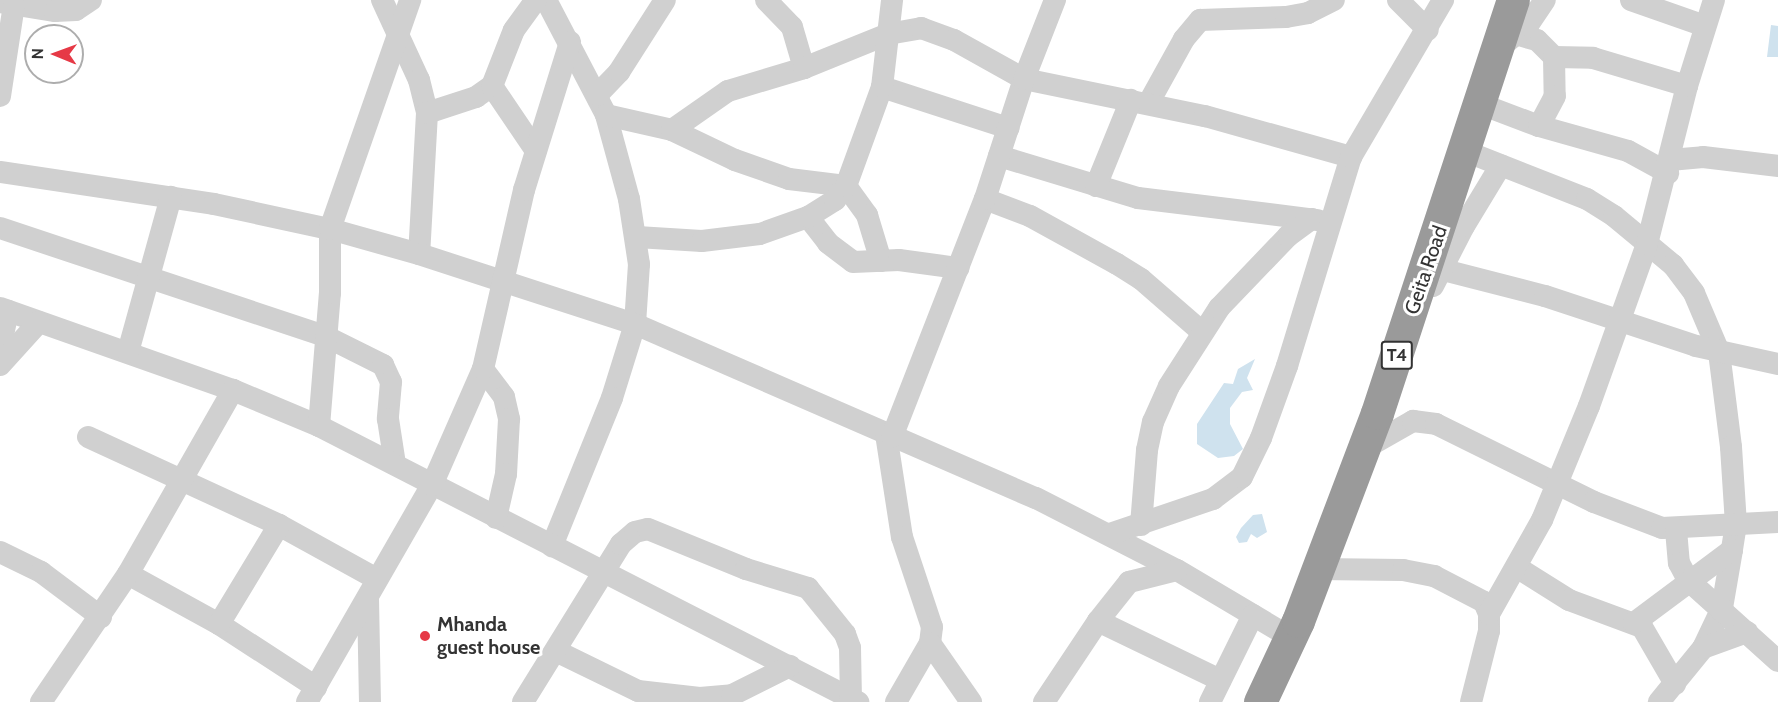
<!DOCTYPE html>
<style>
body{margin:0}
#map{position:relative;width:1778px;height:702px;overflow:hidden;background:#fff;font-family:Cabin,sans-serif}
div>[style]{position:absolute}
.water>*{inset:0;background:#cfe2ee}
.minor>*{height:22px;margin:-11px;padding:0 11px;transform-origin:11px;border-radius:11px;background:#d0d0d0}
.highway>*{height:33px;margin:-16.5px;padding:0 16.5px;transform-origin:16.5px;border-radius:16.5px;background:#9a9a9a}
.dots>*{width:16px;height:16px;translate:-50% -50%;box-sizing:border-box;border:3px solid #fff;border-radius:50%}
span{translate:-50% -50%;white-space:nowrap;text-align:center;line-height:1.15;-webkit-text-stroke:6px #fff;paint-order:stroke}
.shield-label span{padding:2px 4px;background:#fff;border:2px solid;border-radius:4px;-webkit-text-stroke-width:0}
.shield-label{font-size:18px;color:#333;font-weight:700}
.street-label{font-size:20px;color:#333}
.poi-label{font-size:20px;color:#333;font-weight:700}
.left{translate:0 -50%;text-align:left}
.north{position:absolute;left:24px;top:24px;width:60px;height:60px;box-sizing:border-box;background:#fff;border:2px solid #adadad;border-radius:50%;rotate:271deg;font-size:16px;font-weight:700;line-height:24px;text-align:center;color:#333}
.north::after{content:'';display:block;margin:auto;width:21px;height:27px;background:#e63946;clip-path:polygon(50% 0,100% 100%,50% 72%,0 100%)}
</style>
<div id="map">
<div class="water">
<div style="clip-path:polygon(1771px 25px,1778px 26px,1778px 57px,1767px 57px)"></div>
<div style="clip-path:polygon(1255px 359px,1247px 378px,1253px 390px,1242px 392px,1230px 408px,1230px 424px,1243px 449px,1234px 456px,1218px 458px,1197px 444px,1197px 424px,1224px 383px,1233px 384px,1238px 369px)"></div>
<div style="clip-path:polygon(1262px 514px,1267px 532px,1257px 538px,1251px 534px,1247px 542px,1239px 543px,1236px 537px,1241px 528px,1253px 515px)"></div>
</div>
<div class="minor">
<div style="left:382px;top:0;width:88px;rotate:65.2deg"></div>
<div style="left:419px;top:80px;width:34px;rotate:76deg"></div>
<div style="left:427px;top:113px;width:141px;rotate:93.2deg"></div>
<div style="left:546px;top:0;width:130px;rotate:62.4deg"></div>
<div style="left:606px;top:115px;width:87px;rotate:74.7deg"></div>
<div style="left:629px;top:199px;width:66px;rotate:81.3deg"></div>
<div style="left:639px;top:264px;width:60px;rotate:93.8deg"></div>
<div style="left:635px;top:324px;width:77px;rotate:107.3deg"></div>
<div style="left:612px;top:398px;width:160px;rotate:112.1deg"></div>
<div style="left:766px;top:0;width:37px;rotate:46deg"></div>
<div style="left:792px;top:27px;width:43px;rotate:73.7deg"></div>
<div style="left:1398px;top:0;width:42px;rotate:45deg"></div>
<div style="left:1631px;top:0;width:78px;rotate:19.4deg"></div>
<div style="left:0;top:2px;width:56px;rotate:9.3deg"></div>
<div style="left:55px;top:11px;width:21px;rotate:-3deg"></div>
<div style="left:76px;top:10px;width:18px;rotate:-34deg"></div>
<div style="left:1519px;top:35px;width:19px;rotate:16deg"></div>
<div style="left:1537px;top:40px;width:24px;rotate:45deg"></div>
<div style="left:1554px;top:57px;width:39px;rotate:89deg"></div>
<div style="left:1555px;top:96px;width:34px;rotate:118deg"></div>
<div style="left:1508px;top:41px;width:26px;rotate:-39deg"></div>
<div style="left:1528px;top:25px;width:30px;rotate:-56deg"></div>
<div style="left:1554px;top:57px;width:39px;rotate:1deg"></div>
<div style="left:1593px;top:58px;width:98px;rotate:16.6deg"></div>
<div style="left:492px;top:86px;width:78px;rotate:55.9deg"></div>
<div style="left:882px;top:87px;width:133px;rotate:18deg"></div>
<div style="left:597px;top:95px;width:32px;rotate:-46deg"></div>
<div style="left:619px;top:72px;width:85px;rotate:-57.4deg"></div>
<div style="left:0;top:96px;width:92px;rotate:-81.3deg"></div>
<div style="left:1478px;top:103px;width:65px;rotate:20.7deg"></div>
<div style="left:1539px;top:126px;width:92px;rotate:15.7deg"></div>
<div style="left:1628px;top:151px;width:46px;rotate:28.8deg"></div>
<div style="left:1148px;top:104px;width:74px;rotate:-61deg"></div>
<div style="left:1184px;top:39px;width:25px;rotate:-50deg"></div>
<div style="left:1200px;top:20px;width:86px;rotate:-2deg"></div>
<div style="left:1286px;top:17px;width:22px;rotate:-10deg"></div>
<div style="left:1308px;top:13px;width:29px;rotate:-27deg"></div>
<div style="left:427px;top:113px;width:52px;rotate:-18.1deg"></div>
<div style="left:476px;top:97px;width:19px;rotate:-35deg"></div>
<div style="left:492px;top:86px;width:60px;rotate:-68.6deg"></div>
<div style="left:514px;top:30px;width:37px;rotate:-54deg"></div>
<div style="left:606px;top:115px;width:68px;rotate:12.8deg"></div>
<div style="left:672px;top:130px;width:70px;rotate:25.5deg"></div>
<div style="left:735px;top:160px;width:57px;rotate:19.4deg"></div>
<div style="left:789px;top:179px;width:57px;rotate:7deg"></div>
<div style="left:846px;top:186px;width:36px;rotate:54deg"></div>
<div style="left:867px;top:215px;width:48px;rotate:73.1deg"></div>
<div style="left:672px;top:130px;width:68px;rotate:-34.9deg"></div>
<div style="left:728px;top:91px;width:79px;rotate:-16.8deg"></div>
<div style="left:804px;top:68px;width:91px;rotate:-22deg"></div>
<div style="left:888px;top:34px;width:34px;rotate:-10deg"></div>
<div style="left:921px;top:28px;width:35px;rotate:20deg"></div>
<div style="left:954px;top:40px;width:80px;rotate:29.1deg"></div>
<div style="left:1024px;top:79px;width:185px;rotate:11.6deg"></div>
<div style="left:1205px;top:116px;width:152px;rotate:15.7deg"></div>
<div style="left:1465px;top:151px;width:131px;rotate:21.5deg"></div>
<div style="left:1587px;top:199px;width:32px;rotate:32deg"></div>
<div style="left:1614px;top:216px;width:77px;rotate:39.7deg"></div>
<div style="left:1673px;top:265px;width:35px;rotate:53deg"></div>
<div style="left:1694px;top:293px;width:64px;rotate:67deg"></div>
<div style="left:1719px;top:352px;width:96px;rotate:82.8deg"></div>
<div style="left:1731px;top:447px;width:77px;rotate:86.3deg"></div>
<div style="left:1736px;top:524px;width:26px;rotate:99deg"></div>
<div style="left:1732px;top:550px;width:59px;rotate:99.8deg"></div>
<div style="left:1722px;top:608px;width:44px;rotate:115.4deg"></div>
<div style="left:1703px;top:648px;width:70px;rotate:129.2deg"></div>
<div style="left:999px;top:156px;width:145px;rotate:16.8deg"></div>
<div style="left:1138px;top:198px;width:181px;rotate:7deg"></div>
<div style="left:1670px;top:160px;width:33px;rotate:-5deg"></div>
<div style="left:1703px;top:157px;width:76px;rotate:6.8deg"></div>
<div style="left:0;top:172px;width:216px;rotate:8.5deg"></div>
<div style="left:214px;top:204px;width:119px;rotate:12.2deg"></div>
<div style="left:330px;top:229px;width:92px;rotate:15.7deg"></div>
<div style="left:419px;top:254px;width:227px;rotate:18deg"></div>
<div style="left:635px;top:324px;width:437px;rotate:23.5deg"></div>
<div style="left:1036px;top:498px;width:158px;rotate:27.1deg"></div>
<div style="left:1177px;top:570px;width:131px;rotate:30.7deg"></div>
<div style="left:1096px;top:186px;width:93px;rotate:-67.9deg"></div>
<div style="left:985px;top:199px;width:48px;rotate:20.7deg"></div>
<div style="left:1030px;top:216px;width:99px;rotate:28.9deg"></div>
<div style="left:1117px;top:264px;width:28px;rotate:32deg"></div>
<div style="left:1141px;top:279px;width:81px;rotate:41deg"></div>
<div style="left:808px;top:217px;width:33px;rotate:52deg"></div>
<div style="left:828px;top:243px;width:31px;rotate:37deg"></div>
<div style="left:853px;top:262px;width:46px;rotate:-2.5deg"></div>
<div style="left:899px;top:260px;width:60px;rotate:7.7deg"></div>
<div style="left:0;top:228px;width:345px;rotate:18.4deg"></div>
<div style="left:327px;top:337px;width:63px;rotate:26.6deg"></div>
<div style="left:383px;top:365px;width:19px;rotate:65deg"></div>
<div style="left:391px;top:382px;width:37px;rotate:95deg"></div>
<div style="left:388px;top:419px;width:46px;rotate:81.2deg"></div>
<div style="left:637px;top:237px;width:65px;rotate:3.5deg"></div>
<div style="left:702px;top:241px;width:58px;rotate:-6.9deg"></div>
<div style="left:760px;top:234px;width:51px;rotate:-19.5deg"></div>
<div style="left:808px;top:217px;width:32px;rotate:-32deg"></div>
<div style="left:835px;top:200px;width:18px;rotate:-52deg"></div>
<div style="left:846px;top:186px;width:105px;rotate:-70deg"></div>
<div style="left:882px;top:87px;width:88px;rotate:-83.4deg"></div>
<div style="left:1428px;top:266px;width:121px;rotate:14.4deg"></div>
<div style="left:1545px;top:296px;width:159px;rotate:18.3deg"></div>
<div style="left:1696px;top:346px;width:84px;rotate:12.4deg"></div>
<div style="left:1433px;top:286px;width:68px;rotate:-62.7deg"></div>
<div style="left:1464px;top:226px;width:71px;rotate:-58.8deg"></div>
<div style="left:0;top:308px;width:247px;rotate:19.4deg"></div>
<div style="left:233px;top:390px;width:93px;rotate:22.7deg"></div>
<div style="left:319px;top:426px;width:606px;rotate:27.12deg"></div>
<div style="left:0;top:349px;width:39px;rotate:-78deg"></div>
<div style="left:128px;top:352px;width:161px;rotate:-74.5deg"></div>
<div style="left:0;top:365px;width:58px;rotate:-47.8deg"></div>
<div style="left:483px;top:369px;width:35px;rotate:53deg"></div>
<div style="left:504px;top:397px;width:23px;rotate:77deg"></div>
<div style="left:509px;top:419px;width:55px;rotate:93.1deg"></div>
<div style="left:506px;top:474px;width:45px;rotate:102.8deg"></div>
<div style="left:319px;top:426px;width:133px;rotate:-85.3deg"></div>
<div style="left:330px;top:293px;width:64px;rotate:-90deg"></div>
<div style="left:330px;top:229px;width:243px;rotate:-70.7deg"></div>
<div style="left:886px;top:434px;width:104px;rotate:81.2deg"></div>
<div style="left:902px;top:537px;width:95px;rotate:71.6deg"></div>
<div style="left:932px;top:627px;width:16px;rotate:97deg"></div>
<div style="left:930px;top:643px;width:68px;rotate:120deg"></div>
<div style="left:88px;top:437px;width:210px;rotate:24.7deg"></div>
<div style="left:279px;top:525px;width:112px;rotate:28.9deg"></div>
<div style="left:892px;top:437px;width:256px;rotate:-68.7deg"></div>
<div style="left:985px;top:199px;width:126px;rotate:-72deg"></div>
<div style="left:1024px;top:79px;width:85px;rotate:-68.6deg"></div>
<div style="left:1376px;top:442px;width:43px;rotate:-29.6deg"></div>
<div style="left:1413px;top:421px;width:23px;rotate:7deg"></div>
<div style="left:1436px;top:424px;width:176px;rotate:26.3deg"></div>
<div style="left:1594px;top:502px;width:73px;rotate:20.9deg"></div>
<div style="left:1662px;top:528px;width:116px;rotate:-3deg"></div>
<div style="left:1141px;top:525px;width:75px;rotate:-85.4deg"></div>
<div style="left:1147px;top:450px;width:29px;rotate:-78deg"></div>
<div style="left:1153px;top:422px;width:39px;rotate:-66deg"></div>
<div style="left:1169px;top:386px;width:93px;rotate:-57.3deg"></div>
<div style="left:1219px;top:308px;width:100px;rotate:-46.2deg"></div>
<div style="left:1288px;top:236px;width:29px;rotate:-36deg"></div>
<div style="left:1676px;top:530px;width:33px;rotate:85deg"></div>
<div style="left:1679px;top:563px;width:19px;rotate:62deg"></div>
<div style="left:1688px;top:580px;width:121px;rotate:42deg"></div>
<div style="left:1110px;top:534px;width:109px;rotate:-18.8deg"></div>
<div style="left:1213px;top:499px;width:36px;rotate:-37deg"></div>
<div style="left:1242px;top:477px;width:43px;rotate:-64deg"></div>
<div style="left:1261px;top:438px;width:77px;rotate:-70.1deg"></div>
<div style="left:1287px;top:366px;width:219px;rotate:-73deg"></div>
<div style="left:1351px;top:157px;width:182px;rotate:-59.6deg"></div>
<div style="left:0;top:552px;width:46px;rotate:26deg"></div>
<div style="left:41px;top:572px;width:75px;rotate:36.9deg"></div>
<div style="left:1518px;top:568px;width:60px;rotate:32.1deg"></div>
<div style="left:1569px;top:600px;width:78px;rotate:20.3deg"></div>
<div style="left:1642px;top:627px;width:66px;rotate:59.9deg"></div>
<div style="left:1317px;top:569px;width:86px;rotate:0.7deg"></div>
<div style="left:1403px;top:570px;width:32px;rotate:11deg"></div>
<div style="left:1434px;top:576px;width:56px;rotate:27.5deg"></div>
<div style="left:1484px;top:602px;width:13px;rotate:67deg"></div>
<div style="left:1489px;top:614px;width:17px;rotate:90deg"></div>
<div style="left:1489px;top:631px;width:73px;rotate:104.2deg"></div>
<div style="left:128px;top:574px;width:104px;rotate:28.8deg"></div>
<div style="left:219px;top:624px;width:116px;rotate:33deg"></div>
<div style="left:368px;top:599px;width:103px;rotate:88.9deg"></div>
<div style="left:1489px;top:614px;width:108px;rotate:-60.6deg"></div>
<div style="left:1542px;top:520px;width:123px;rotate:-67.6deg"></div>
<div style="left:1589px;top:406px;width:172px;rotate:-70.3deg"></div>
<div style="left:1647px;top:244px;width:163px;rotate:-75.8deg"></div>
<div style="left:1687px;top:86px;width:90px;rotate:-72.6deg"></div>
<div style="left:1098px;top:621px;width:136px;rotate:25.8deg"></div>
<div style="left:1634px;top:623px;width:122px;rotate:-36.7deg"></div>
<div style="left:219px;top:624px;width:116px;rotate:-58.8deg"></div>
<div style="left:930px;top:643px;width:72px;rotate:55.2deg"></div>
<div style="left:1703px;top:648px;width:47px;rotate:-20deg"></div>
<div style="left:556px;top:651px;width:91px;rotate:26deg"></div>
<div style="left:638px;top:691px;width:62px;rotate:6.4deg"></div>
<div style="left:700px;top:698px;width:32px;rotate:-5deg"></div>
<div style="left:732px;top:695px;width:65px;rotate:-26.6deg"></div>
<div style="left:41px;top:702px;width:155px;rotate:-55.8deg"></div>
<div style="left:128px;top:574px;width:212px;rotate:-60.3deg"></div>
<div style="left:307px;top:702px;width:250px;rotate:-60.1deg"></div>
<div style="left:432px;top:485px;width:127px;rotate:-66.3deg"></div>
<div style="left:483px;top:369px;width:184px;rotate:-77.1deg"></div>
<div style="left:524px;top:190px;width:155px;rotate:-72.7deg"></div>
<div style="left:523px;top:702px;width:186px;rotate:-58.2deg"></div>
<div style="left:621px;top:544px;width:18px;rotate:-41deg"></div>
<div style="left:635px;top:532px;width:13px;rotate:-13deg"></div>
<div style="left:648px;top:529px;width:106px;rotate:22.2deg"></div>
<div style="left:746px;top:569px;width:65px;rotate:17deg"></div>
<div style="left:808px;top:588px;width:59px;rotate:51.2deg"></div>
<div style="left:845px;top:634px;width:15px;rotate:70deg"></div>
<div style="left:850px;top:648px;width:51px;rotate:88.9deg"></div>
<div style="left:1044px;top:702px;width:97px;rotate:-56.3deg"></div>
<div style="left:1098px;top:621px;width:50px;rotate:-51.5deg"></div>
<div style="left:1129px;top:582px;width:49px;rotate:-14deg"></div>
<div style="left:1210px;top:702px;width:97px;rotate:-63.7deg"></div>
</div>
<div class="highway">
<div style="left:1260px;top:702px;width:89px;rotate:-64.9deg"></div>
<div style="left:1298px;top:621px;width:222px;rotate:-69.2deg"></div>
<div style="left:1377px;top:413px;width:435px;rotate:-71.8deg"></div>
</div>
<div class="dots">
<div style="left:425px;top:636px;background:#e63946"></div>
</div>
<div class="shield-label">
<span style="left:1397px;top:355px">T4</span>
</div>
<div class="street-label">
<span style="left:1426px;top:270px;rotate:-71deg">Geita Road</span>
</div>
<div class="poi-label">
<span class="left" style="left:437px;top:636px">Mhanda<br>guest house</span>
</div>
<div class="north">N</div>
</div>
